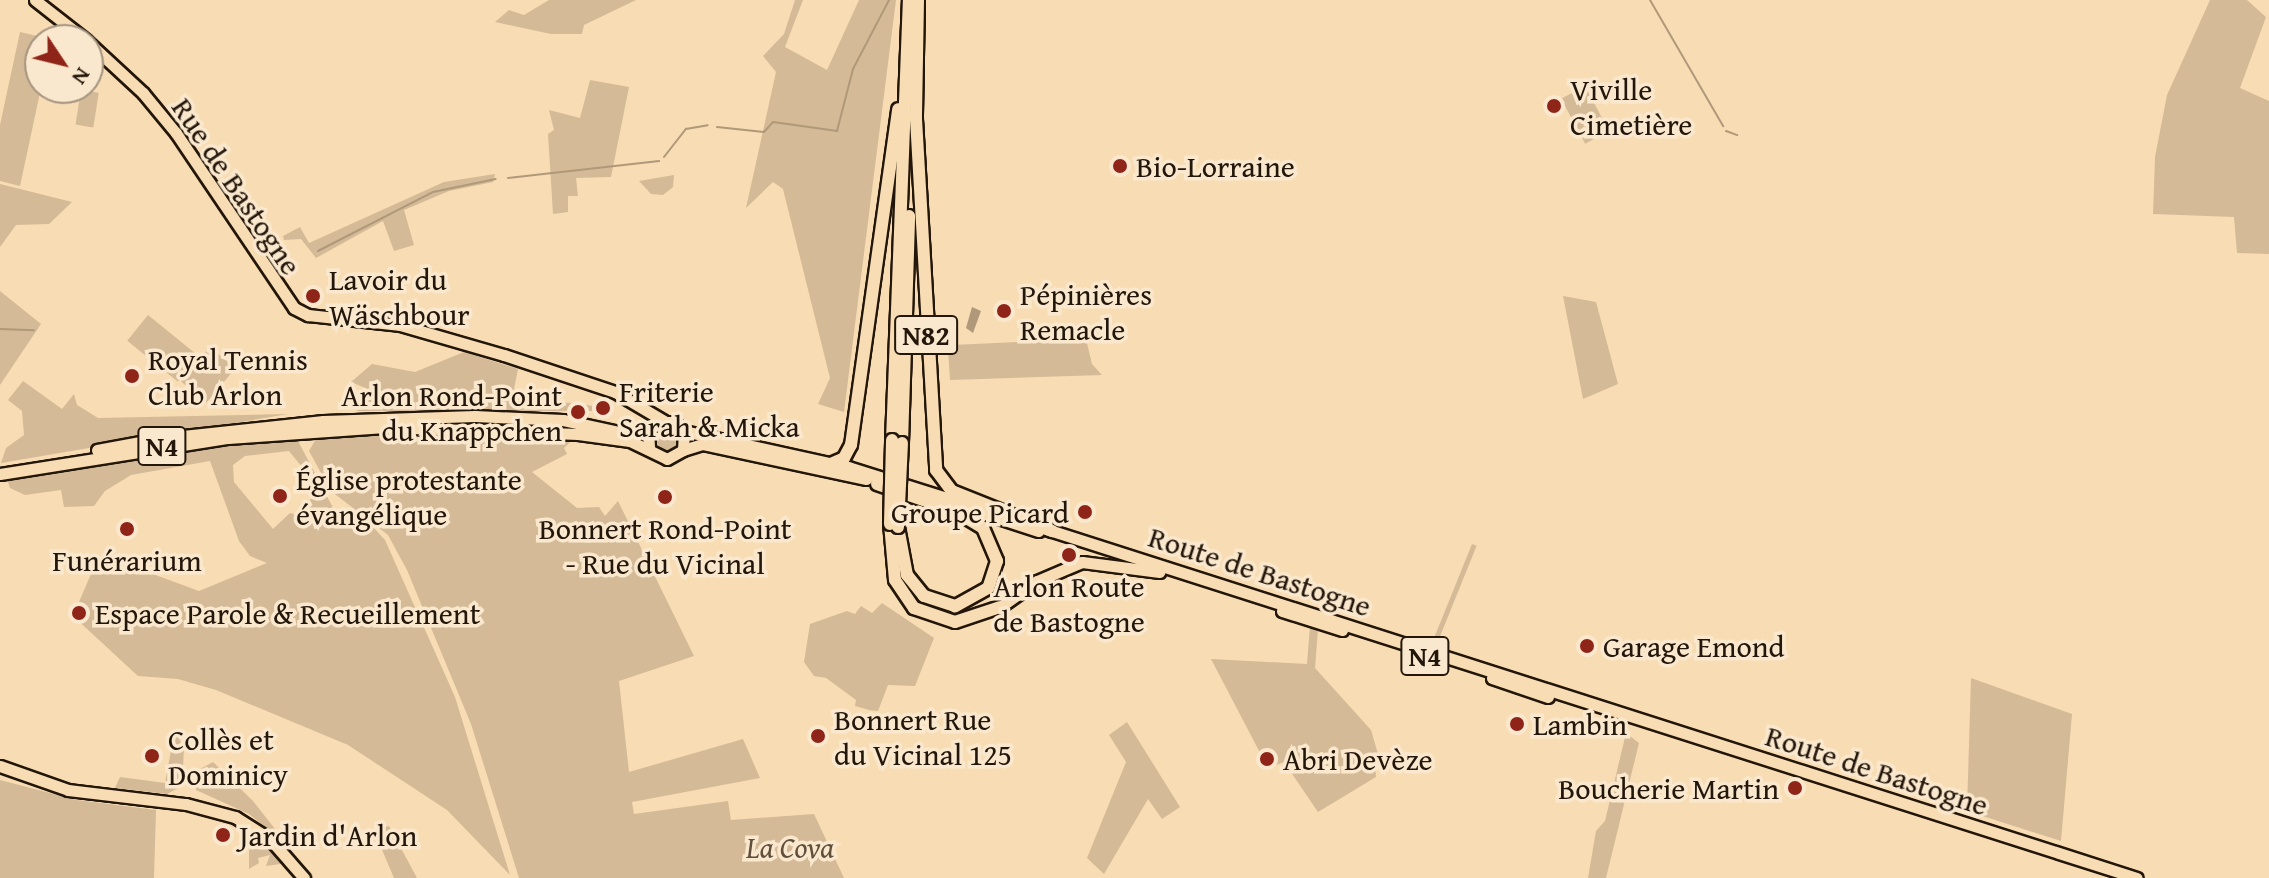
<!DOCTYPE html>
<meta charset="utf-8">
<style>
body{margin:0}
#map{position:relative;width:2269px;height:878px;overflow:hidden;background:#f8dcb3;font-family:"Gentium Book Plus",serif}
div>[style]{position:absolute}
.green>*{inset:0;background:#d4ba96;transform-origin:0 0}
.round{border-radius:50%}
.water>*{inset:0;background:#b0997a}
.stream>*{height:2px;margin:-1px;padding:0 1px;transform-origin:1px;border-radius:1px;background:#b0997a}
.roads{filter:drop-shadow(2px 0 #23160a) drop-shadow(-2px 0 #23160a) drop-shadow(0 2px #23160a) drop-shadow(0 -2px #23160a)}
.major>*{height:11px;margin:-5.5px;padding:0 5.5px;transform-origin:5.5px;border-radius:5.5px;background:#f8dcb3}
.highway>*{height:12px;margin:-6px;padding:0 6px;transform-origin:6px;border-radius:6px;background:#f8dcb3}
.bridges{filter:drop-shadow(2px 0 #23160a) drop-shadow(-2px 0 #23160a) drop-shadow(0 2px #23160a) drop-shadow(0 -2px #23160a)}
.highway-bridge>*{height:12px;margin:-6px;padding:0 6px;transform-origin:6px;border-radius:6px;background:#f8dcb3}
.dots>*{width:22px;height:22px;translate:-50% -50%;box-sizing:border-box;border:4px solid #fae8ce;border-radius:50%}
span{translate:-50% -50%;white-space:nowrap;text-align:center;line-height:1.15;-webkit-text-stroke:7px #fae8ce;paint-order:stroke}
.shield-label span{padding:2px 6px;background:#fae8ce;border:2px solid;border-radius:6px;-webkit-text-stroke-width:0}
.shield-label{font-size:28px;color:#23160a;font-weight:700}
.poi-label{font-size:30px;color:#23160a}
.left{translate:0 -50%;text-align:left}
.right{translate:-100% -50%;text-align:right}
.street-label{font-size:30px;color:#23160a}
.park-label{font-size:30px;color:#614f3b;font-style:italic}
.north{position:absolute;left:24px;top:24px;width:80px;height:80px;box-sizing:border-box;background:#fae8ce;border:2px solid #a49480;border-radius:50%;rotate:125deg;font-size:22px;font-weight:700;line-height:32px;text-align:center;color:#23160a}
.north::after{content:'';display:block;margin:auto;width:28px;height:36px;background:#8f2418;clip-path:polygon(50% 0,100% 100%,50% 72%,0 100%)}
</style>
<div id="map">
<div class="green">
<div style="clip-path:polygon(549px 0,636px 0,584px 25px,582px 34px,551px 34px,495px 22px,509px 10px,524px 15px)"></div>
<div style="clip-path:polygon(795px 0,803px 0,785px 47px,827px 70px,859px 0,896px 0,844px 412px,818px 404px,830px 378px,783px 189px,773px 182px,746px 208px,776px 72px,763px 56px,784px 34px)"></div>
<div style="clip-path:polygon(2210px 0,2247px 0,2266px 17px,2240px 88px,2269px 101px,2269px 254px,2237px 253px,2234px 217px,2153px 214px,2155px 157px,2167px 95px)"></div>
<div style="clip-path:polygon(20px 32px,46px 38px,40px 40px,41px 88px,20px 186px,0 181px,0 125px)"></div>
<div style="clip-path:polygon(590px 80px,629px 87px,611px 177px,576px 178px,578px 196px,568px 196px,568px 212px,553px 214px,548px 134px,554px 130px,549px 110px,580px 118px)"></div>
<div style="left:1585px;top:86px;width:51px;height:27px;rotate:62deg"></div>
<div style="left:81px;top:90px;width:18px;height:35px;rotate:9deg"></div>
<div style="clip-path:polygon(495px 174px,493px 182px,449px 191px,404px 210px,414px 245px,394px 251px,383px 221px,316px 258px,301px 239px,284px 240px,283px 236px,300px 227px,309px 243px,444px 182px)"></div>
<div style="clip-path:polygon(674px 175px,673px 187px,663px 195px,651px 194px,639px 181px)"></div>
<div style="clip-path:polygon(0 184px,72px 202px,49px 224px,16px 225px,0 247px)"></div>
<div style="clip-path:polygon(0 291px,41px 324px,0 385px)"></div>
<div style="clip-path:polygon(1563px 296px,1596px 302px,1618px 384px,1583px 399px)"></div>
<div style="left:148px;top:315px;width:65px;height:33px;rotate:39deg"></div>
<div style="clip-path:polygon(1086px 339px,1092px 364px,1102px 375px,950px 380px,948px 349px,952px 345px)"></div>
<div style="left:210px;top:347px;width:33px;height:45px;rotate:40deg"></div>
<div style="clip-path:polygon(464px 352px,518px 369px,514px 389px,523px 392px,522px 402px,578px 403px,597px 407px,596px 411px,357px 411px,359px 404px,382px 395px,351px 382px,372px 364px,415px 372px)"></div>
<div style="clip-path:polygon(23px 381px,62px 409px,74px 394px,77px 405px,98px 418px,288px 414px,1px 463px,6px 448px,24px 435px,22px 411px,8px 400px)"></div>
<div class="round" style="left:654px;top:428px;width:24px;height:24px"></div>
<div style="clip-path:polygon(385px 434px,571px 441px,564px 448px,567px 454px,532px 472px,577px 508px,599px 507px,605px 516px,618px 501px,694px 656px,619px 681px,629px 772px,743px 739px,760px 778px,632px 802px,634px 814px,728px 801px,731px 820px,814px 814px,844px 878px,519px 878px,471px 724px,407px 570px,388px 535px,331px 491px,309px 451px,317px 437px)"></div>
<div style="clip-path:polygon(297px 439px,319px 481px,314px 482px,289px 451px,245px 456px,233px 465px,234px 482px,273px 529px,290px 513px,300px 516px,300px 508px,323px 489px,337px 515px,373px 527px,385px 540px,455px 697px,510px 875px,447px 810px,348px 745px,216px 690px,178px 679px,138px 676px,73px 616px,94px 567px,142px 570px,199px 591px,267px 563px,250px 556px,239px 541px,210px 461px,131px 475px,105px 491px,94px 506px,64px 507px,61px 490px,25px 495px,10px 488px,7px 479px,229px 444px)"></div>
<div style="left:1472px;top:544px;width:5px;height:114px;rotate:22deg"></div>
<div style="clip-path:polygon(882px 603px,934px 638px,915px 686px,888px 685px,878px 711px,869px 710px,855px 706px,856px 700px,826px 678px,814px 676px,804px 662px,810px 624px,847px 611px,855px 614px,861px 606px,872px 613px)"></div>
<div style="clip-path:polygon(1310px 626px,1318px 629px,1315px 668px,1371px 730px,1380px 761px,1375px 762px,1376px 777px,1318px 812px,1284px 762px,1268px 768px,1211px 659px,1307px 664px)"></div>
<div style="clip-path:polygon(1971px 678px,2072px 714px,2061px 841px,1967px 811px)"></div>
<div style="clip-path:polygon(1127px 722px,1180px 807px,1162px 819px,1148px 799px,1104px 874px,1087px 858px,1126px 762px,1109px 735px)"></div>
<div style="clip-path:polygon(169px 732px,176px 732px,184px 749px,182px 786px,167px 794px,115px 788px,120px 777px,165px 783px,173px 740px)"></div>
<div style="clip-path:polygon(1626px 733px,1639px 743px,1606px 878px,1588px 878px,1596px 831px,1605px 821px)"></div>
<div style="clip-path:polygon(213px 762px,253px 801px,286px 843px,249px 814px,196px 790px,193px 773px)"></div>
<div style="clip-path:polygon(0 780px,77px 800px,156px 810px,154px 878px,0 878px)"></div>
<div style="clip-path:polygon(389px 826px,417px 878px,394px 878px,374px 831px)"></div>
<div style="clip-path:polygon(259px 835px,287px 863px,266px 866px,270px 855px,258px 858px,259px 863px,249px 869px,249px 851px)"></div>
</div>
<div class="water">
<div style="clip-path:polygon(972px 307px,981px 311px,973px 333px,966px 328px)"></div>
</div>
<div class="stream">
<div style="left:1650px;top:0;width:146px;rotate:59.9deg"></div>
<div style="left:717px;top:127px;width:47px;rotate:6.1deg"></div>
<div style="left:764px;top:132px;width:13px;rotate:-48deg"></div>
<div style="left:773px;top:122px;width:65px;rotate:8deg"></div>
<div style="left:837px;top:131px;width:64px;rotate:-75.5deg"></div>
<div style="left:853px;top:69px;width:78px;rotate:-62.4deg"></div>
<div style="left:1726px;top:131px;width:12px;rotate:20deg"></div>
<div style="left:664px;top:157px;width:36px;rotate:-52deg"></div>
<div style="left:686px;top:129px;width:22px;rotate:-10deg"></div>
<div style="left:508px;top:178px;width:152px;rotate:-6.4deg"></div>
<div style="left:318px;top:251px;width:129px;rotate:-27.2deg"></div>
<div style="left:433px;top:192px;width:64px;rotate:-11.7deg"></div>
<div style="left:0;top:329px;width:34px;rotate:2deg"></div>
</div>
<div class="roads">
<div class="major">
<div style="left:35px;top:0;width:65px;rotate:38.1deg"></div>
<div style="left:88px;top:42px;width:75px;rotate:42.8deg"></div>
<div style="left:143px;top:93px;width:52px;rotate:50.5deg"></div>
<div style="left:176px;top:133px;width:211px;rotate:56deg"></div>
<div style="left:294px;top:308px;width:16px;rotate:27deg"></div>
<div style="left:308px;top:315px;width:93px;rotate:6.2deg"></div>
<div style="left:400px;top:325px;width:108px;rotate:16.1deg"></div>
<div style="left:504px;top:355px;width:117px;rotate:18.4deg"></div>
<div style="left:615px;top:392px;width:57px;rotate:30.6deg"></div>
<div style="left:684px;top:431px;width:168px;rotate:12.4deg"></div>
<div style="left:848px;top:467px;width:150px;rotate:17.5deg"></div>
<div style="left:164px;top:438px;width:160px;rotate:-6.1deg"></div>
<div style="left:323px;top:421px;width:152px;rotate:-1.9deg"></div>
<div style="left:475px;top:416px;width:88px;rotate:2.6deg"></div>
<div style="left:563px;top:420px;width:66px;rotate:12.2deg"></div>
<div style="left:97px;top:450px;width:44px;rotate:-10.5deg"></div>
<div style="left:683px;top:450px;width:21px;rotate:-17deg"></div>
<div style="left:703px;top:444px;width:167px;rotate:12.1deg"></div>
<div style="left:0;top:474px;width:231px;rotate:-9deg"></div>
<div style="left:228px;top:438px;width:157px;rotate:-4deg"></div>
<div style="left:385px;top:427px;width:193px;rotate:2.1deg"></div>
<div style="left:578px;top:434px;width:52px;rotate:7.7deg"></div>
<div style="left:630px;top:441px;width:41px;rotate:25.9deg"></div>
<div style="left:667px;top:459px;width:18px;rotate:-29deg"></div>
<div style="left:683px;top:450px;width:19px;rotate:-87deg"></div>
<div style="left:684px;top:431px;width:13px;rotate:-138deg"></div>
<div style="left:674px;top:422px;width:15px;rotate:180deg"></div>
<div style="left:659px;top:422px;width:15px;rotate:138deg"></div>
<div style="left:648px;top:432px;width:16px;rotate:86deg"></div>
<div style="left:986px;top:514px;width:55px;rotate:18.1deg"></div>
<div style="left:1046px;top:529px;width:1145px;rotate:17.74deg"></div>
<div style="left:1000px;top:607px;width:45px;rotate:-35.1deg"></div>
<div style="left:1037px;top:581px;width:49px;rotate:-22.9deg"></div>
<div style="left:1082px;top:562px;width:78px;rotate:7.4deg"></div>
<div style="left:1282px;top:611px;width:63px;rotate:17.6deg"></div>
<div style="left:1492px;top:678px;width:59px;rotate:18.7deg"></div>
<div style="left:0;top:766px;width:72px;rotate:19.4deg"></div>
<div style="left:68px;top:790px;width:119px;rotate:6.8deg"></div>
<div style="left:186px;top:804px;width:51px;rotate:14.9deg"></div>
<div style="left:235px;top:817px;width:41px;rotate:32.2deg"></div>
<div style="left:270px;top:839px;width:52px;rotate:48.9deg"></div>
</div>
<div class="highway">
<div style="left:918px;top:0;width:119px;rotate:91deg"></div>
<div style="left:916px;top:119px;width:352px;rotate:86.7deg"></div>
<div style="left:936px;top:470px;width:26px;rotate:53deg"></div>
<div style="left:952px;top:491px;width:108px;rotate:21.8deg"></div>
<div style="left:892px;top:440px;width:440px;rotate:-87.8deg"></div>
<div style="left:902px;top:443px;width:227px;rotate:-88.2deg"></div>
<div style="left:833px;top:463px;width:12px;rotate:-24deg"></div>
<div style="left:844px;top:458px;width:15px;rotate:-62deg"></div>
<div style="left:851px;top:445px;width:339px;rotate:-82deg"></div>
<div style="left:877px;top:484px;width:83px;rotate:19.1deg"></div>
<div style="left:955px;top:511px;width:33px;rotate:31deg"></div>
<div style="left:983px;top:528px;width:36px;rotate:67deg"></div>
<div style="left:997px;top:561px;width:28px;rotate:108deg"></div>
<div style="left:988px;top:588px;width:38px;rotate:151deg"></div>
<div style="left:955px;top:606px;width:33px;rotate:-162deg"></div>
<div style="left:924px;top:596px;width:27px;rotate:-129deg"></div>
<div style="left:907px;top:575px;width:49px;rotate:-100.6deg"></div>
<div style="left:890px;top:524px;width:56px;rotate:84.9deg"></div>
<div style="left:895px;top:580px;width:34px;rotate:56deg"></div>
<div style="left:914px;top:608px;width:43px;rotate:18.9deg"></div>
<div style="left:955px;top:622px;width:47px;rotate:-18.4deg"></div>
</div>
</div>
<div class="bridges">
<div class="highway-bridge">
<div style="left:890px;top:524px;width:84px;rotate:-88.6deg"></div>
<div style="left:898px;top:527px;width:84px;rotate:-87.3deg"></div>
</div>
</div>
<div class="dots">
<div style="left:1554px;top:106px;background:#8f2418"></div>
<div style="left:1120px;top:166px;background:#8f2418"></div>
<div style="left:313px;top:296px;background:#8f2418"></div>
<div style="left:1004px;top:311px;background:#8f2418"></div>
<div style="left:132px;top:376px;background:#8f2418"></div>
<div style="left:603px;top:408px;background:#8f2418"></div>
<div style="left:578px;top:412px;background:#8f2418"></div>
<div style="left:280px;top:496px;background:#8f2418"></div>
<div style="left:665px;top:497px;background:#8f2418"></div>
<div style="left:1085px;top:512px;background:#8f2418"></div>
<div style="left:127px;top:529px;background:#8f2418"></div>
<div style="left:1069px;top:555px;background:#8f2418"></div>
<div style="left:79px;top:613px;background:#8f2418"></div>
<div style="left:1587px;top:646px;background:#8f2418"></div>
<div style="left:1517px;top:724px;background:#8f2418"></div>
<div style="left:818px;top:736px;background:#8f2418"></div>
<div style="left:152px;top:756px;background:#8f2418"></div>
<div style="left:1267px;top:759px;background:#8f2418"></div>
<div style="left:1795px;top:788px;background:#8f2418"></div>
<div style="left:223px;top:835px;background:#8f2418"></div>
</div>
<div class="shield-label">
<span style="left:926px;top:335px">N82</span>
<span style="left:162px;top:446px">N4</span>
<span style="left:1425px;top:656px">N4</span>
</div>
<div class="poi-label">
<span class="left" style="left:1570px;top:106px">Viville<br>Cimetière</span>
<span class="left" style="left:1136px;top:166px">Bio-Lorraine</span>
<span class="left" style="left:329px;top:296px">Lavoir du<br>Wäschbour</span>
<span class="left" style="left:1020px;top:311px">Pépinières<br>Remacle</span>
<span class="left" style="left:148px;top:376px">Royal Tennis<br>Club Arlon</span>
<span class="left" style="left:619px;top:408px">Friterie<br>Sarah &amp; Micka</span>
<span class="right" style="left:562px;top:412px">Arlon Rond-Point<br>du Knappchen</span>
<span class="left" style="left:296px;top:496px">Église protestante<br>évangélique</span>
<span class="right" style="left:1069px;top:512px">Groupe Picard</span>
<span style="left:665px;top:545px">Bonnert Rond-Point<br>- Rue du Vicinal</span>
<span style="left:127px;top:560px">Funérarium</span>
<span style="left:1069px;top:603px">Arlon Route<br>de Bastogne</span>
<span class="left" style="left:95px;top:613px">Espace Parole &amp; Recueillement</span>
<span class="left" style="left:1603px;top:646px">Garage Emond</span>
<span class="left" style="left:834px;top:736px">Bonnert Rue<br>du Vicinal 125</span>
<span class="left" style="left:1533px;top:724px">Lambin</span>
<span class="left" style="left:168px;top:756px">Collès et<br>Dominicy</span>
<span class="left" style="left:1283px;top:759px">Abri Devèze</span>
<span class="right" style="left:1779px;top:788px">Boucherie Martin</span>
<span class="left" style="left:239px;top:835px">Jardin d'Arlon</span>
</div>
<div class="street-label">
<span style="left:237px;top:186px;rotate:56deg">Rue de Bastogne</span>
<span style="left:1260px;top:571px;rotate:18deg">Route de Bastogne</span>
<span style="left:1877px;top:770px;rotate:18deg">Route de Bastogne</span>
</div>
<div class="park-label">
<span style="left:790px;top:847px">La Cova</span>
</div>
<div class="north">N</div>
</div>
